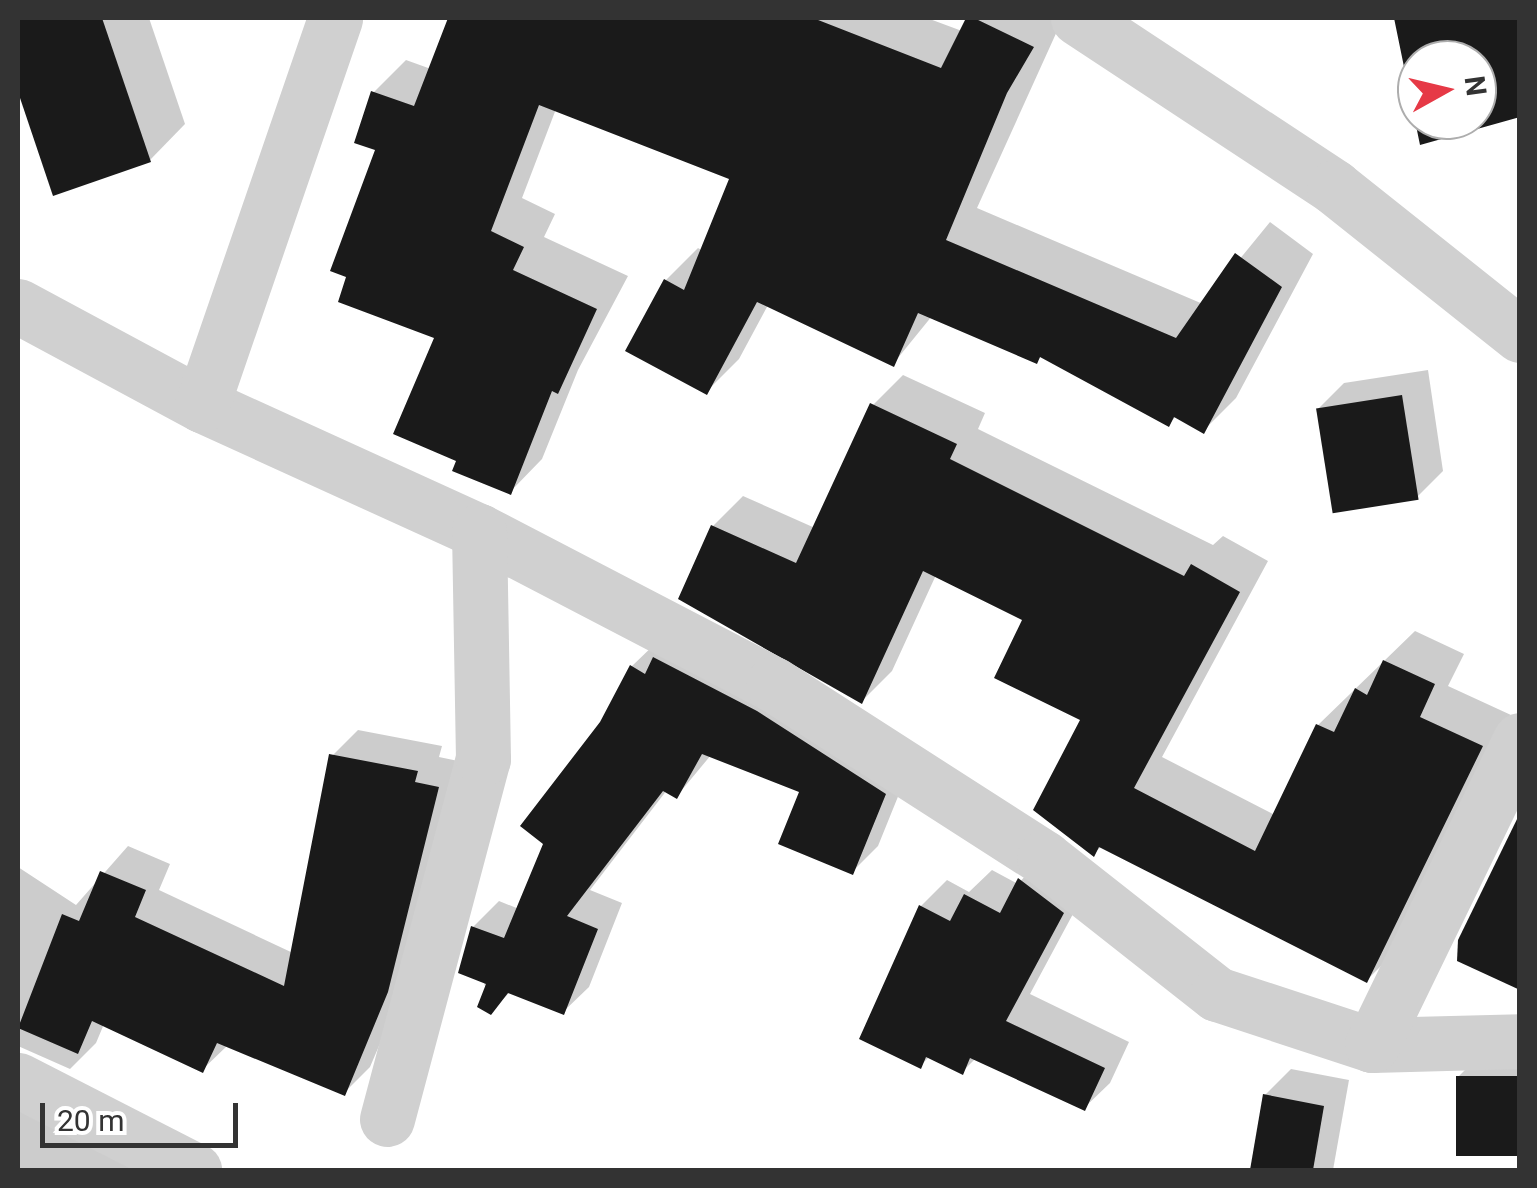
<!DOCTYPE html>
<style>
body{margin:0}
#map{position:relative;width:1537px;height:1188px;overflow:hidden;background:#fff;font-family:Roboto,sans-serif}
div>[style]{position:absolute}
.shadow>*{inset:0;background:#0003}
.building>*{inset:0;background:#1a1a1a;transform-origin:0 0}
.minor>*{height:55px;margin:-27.5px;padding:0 27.5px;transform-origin:27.5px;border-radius:27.5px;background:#d0d0d0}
span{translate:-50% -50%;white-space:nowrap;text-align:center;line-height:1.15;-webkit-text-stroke:10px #fff;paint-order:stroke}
.frame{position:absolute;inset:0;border:20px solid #333;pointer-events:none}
.north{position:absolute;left:1397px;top:40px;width:100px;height:100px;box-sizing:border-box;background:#fff;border:2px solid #adadad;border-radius:50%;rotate:82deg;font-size:28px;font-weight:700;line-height:40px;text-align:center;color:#333}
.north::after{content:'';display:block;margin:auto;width:35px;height:45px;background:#e63946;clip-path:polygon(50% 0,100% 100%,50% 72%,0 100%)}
.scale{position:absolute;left:40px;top:1103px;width:198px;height:45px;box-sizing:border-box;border:5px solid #333;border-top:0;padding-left:12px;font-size:30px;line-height:35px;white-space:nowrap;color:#333;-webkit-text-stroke:8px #fff;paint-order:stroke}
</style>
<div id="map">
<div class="shadow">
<div style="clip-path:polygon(18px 18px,149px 18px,185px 124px,150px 160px,54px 193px,18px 85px)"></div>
<div style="clip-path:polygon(451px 18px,927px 18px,962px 31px,968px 18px,1063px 18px,977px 208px,1203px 304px,1270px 222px,1313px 254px,1236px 398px,1204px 430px,1177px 415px,1169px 424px,1042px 355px,1037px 361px,932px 316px,893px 364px,768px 305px,739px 359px,706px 392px,666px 280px,698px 248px,703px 251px,733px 178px,556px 109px,522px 198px,555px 214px,544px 237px,628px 276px,578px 370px,542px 459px,510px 492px,437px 336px,379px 148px,373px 93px,406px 60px,431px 69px)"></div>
<div style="clip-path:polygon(1397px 18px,1520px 18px,1520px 114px,1422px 142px,1418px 120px,1477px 120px,1477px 60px,1417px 60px,1417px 117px)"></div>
<div style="clip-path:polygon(1428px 370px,1443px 471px,1417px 497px,1318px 409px,1344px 383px)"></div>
<div style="clip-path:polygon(903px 375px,985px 413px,978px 429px,1213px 545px,1223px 536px,1268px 561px,1162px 757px,1275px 815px,1318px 725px,1415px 631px,1464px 654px,1448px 686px,1511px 715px,1397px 950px,1367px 980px,1102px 846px,1093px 854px,1083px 718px,1026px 619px,936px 575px,892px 671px,862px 701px,713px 526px,743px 496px,815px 528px,873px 405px)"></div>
<div style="clip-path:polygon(658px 641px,910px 767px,878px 846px,852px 872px,802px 790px,711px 755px,677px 796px,667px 790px,590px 890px,622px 903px,589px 987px,563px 1012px,511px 991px,490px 1012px,473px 927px,499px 901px,519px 909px,602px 723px,632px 666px)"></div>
<div style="clip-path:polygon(358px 730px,442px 746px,439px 757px,463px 762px,414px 964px,370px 1067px,344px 1093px,228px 1045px,202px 1070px,104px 1024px,96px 1043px,70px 1069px,18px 1046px,18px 867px,76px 905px,128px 846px,170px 864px,159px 890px,293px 953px,332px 756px)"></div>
<div style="clip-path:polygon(1045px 854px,1088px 886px,1030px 994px,1129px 1042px,1110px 1083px,1084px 1108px,976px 1058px,962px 1072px,930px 1056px,920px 1066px,921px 906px,947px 880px,969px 892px,992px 870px,1018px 884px)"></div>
<div style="clip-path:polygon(1484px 1051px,1520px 1051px,1520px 1154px,1458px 1077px)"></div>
<div style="clip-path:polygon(18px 1065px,197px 1170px,18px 1170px)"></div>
<div style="clip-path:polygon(1291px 1069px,1349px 1080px,1333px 1170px,1252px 1170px,1265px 1095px)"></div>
</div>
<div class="building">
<div style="clip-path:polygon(18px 18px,102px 18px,151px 162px,53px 196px,18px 92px)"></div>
<div style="clip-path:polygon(448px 18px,813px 18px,941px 68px,966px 18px,974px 18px,1034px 47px,1007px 93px,946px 240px,1176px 338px,1235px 253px,1282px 287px,1204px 434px,1174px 417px,1169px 427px,1040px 357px,1037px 364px,918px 313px,894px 367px,757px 302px,707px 395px,625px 351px,664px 279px,684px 290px,729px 179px,539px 105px,491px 231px,524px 247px,513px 270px,597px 309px,558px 394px,552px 391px,511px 495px,452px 471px,456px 461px,393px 434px,434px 338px,338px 302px,346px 277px,330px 271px,375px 150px,354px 143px,371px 91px,414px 106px)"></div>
<div style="clip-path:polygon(evenodd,1394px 18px,1520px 18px,1520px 117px,1420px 145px,1394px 18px,1417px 60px,1477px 60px,1477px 120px,1417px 120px,1417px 60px)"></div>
<div style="left:1402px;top:395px;width:106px;height:87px;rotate:81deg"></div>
<div style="clip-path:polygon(870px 403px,957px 444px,950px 459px,1184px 576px,1191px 564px,1240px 592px,1134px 788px,1255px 851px,1316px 724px,1334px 732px,1355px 688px,1367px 695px,1383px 660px,1435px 684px,1420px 717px,1483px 746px,1367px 983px,1099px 847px,1094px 857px,1033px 810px,1080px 720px,994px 678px,1022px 620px,923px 571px,862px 704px,678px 599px,711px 525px,796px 563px)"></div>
<div style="clip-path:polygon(653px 657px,757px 711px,886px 794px,853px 875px,778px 844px,799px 792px,702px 754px,677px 799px,663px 791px,567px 916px,598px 929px,564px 1015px,508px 993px,491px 1015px,477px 1007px,486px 984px,458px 973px,471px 926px,504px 938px,543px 844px,520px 826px,600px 722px,630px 665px,645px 674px)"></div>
<div style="clip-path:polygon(329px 754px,418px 771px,415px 782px,439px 787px,388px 992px,345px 1096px,217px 1043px,203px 1073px,92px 1021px,78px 1054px,18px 1028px,62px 914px,79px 921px,100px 871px,146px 890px,135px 917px,284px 986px)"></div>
<div style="clip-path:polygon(1520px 813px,1520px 990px,1457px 961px,1458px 940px)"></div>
<div style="clip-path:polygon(1018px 878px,1064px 913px,1006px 1021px,1105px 1068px,1085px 1111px,970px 1058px,963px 1075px,926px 1057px,921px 1069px,859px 1039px,919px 905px,950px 921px,964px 894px,1000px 913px)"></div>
<div style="left:1456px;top:1076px;width:64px;height:80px"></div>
<div style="clip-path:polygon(1263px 1094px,1324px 1106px,1313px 1170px,1250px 1170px)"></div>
</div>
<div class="minor">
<div style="left:1078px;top:18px;width:307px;rotate:33.4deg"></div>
<div style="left:1334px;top:187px;width:238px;rotate:38.5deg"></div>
<div style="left:18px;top:306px;width:209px;rotate:28.3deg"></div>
<div style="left:202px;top:405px;width:304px;rotate:24.5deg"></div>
<div style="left:479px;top:531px;width:331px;rotate:27.5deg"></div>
<div style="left:773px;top:684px;width:322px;rotate:32.7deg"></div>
<div style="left:1044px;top:858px;width:220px;rotate:38.2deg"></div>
<div style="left:1217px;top:994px;width:163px;rotate:18.2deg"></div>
<div style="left:1372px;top:1045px;width:148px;rotate:-1.5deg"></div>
<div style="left:202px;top:405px;width:409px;rotate:-71deg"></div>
<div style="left:1372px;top:1045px;width:339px;rotate:-64.1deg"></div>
<div style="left:18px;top:1080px;width:198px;rotate:27.1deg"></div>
<div style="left:387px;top:1119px;width:373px;rotate:-75.1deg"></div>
<div style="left:483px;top:759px;width:228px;rotate:-91deg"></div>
</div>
<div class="frame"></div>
<div class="north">N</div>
<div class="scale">20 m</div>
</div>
